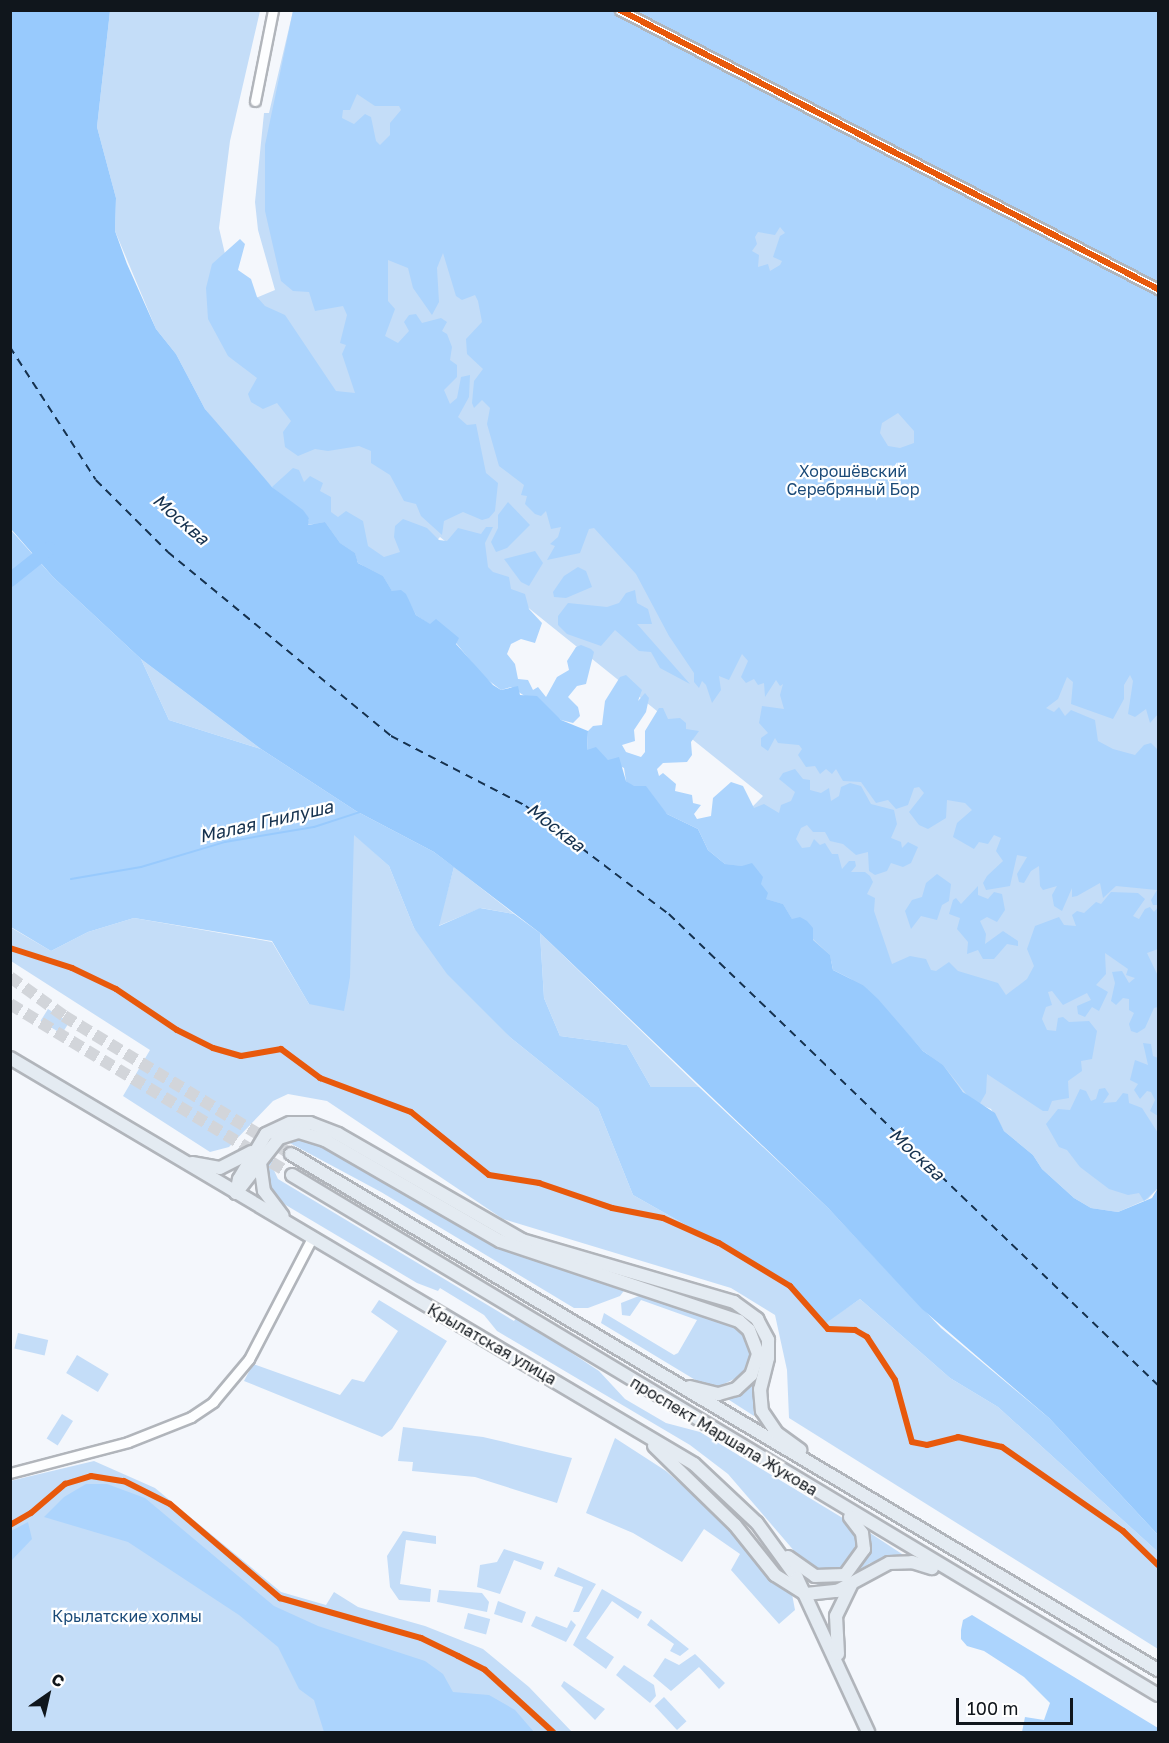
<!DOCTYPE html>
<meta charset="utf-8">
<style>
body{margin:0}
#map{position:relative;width:1169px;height:1743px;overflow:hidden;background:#f4f7fc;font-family:"Golos Text",sans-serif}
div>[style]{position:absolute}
.green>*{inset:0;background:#c4ddf8;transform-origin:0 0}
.forest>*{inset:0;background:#acd4fd}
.water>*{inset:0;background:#98cafd}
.stream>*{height:2px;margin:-1px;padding:0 1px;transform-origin:1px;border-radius:1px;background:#98cafd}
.river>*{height:14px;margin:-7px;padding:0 7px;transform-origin:7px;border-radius:7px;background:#98cafd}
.ferry>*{height:1.5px;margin-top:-0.75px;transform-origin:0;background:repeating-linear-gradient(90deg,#15314e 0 8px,transparent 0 14px)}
.major-tunnel>*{height:12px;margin-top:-6px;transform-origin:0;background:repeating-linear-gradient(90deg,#d2d5da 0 12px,transparent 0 18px)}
.roads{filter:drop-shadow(2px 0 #b1b5bb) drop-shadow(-2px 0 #b1b5bb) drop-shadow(0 2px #b1b5bb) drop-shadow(0 -2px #b1b5bb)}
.minor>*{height:9px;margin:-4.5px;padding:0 4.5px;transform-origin:4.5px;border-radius:4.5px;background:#fdfeff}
.major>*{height:12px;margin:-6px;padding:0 6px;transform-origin:6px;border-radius:6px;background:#e4ebf2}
.cycleway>*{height:6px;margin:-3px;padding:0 3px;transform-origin:3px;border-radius:3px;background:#e8590c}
span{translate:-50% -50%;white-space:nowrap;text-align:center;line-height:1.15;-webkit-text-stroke:4.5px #fff;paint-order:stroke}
.park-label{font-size:16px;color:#1a4a78}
.street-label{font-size:16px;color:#10161c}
.water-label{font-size:18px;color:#15314e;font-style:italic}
.frame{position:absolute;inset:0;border:12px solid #10161c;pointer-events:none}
.north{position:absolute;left:18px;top:1665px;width:60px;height:60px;-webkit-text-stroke:4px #fff;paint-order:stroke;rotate:34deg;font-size:16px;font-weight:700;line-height:24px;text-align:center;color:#10161c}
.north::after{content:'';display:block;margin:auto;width:21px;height:27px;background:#10161c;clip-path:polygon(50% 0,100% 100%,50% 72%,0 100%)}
.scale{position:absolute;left:956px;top:1698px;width:117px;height:27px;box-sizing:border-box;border:3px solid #10161c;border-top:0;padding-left:8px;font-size:18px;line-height:21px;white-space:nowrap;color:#10161c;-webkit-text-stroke:4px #fff;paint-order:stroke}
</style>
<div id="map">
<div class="green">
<div style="clip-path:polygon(110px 11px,260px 11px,230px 141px,219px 228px,237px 306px,275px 290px,258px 230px,255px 202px,264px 113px,269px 113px,293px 11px,1158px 298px,1158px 1188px,1148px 1199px,1118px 1212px,1091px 1208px,1074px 1198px,1042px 1169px,1033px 1155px,1004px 1131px,991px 1109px,972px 1101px,898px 1022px,710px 850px,763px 796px,440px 537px,392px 591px,272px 487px,240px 453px,205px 409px,176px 354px,156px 329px,115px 231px,116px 198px,97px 127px)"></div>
<div style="clip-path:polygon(141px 659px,261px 749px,169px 720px)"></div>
<div style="clip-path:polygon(354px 834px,389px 866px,414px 928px,511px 1038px,598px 1108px,633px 1195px,790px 1284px,826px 1322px,860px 1299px,950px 1378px,998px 1407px,1158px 1552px,1158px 1649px,789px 1418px,787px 1370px,775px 1315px,731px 1288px,503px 1219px,327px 1101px,288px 1094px,273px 1101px,229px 1147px,210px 1152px,123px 1096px,150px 1050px,11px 961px,10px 927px,51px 951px,88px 932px,134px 918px,272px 942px,309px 1004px)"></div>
<div style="clip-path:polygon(454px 867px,514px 914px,481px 908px,438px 926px)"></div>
<div style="clip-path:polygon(540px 933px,699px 1087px,651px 1087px,627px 1045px,560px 1036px,544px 998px)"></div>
<div style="left:48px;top:1009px;width:25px;height:14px;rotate:32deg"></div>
<div style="clip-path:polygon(303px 1138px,313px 1141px,626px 1288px,620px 1296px,588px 1308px,574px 1308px,381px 1192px,286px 1141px)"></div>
<div style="clip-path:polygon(275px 1151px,272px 1166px,278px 1179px,514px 1321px,517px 1317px,523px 1321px,599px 1371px,625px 1399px,666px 1423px,700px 1432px,846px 1520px,857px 1535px,853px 1556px,839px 1570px,816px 1571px,802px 1560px,728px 1474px,690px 1445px,497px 1331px,484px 1315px,440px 1288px,438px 1291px,417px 1283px,279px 1201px,268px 1188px,266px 1165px)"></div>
<div style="clip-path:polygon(644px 1294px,726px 1319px,744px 1332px,751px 1354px,742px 1375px,718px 1387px,702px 1384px,601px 1323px,604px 1313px,674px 1355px,678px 1353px,697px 1320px,641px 1300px,630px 1316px,622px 1315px,621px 1303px)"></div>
<div style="clip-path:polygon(379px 1300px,447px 1341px,392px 1429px,382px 1437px,244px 1381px,253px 1364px,340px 1395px,352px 1379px,364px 1382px,398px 1331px,371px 1312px)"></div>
<div style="left:18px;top:1333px;width:31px;height:16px;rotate:13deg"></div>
<div style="left:77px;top:1355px;width:37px;height:21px;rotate:31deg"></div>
<div style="clip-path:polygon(759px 1373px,753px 1393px,754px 1416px,726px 1398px)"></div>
<div style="left:62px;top:1414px;width:13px;height:29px;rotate:32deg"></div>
<div style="clip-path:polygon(403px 1427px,483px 1437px,572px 1458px,557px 1503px,475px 1477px,412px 1471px,413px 1462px,398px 1461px)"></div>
<div style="clip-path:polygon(615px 1438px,666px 1471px,731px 1529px,776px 1584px,792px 1594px,795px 1610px,779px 1624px,731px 1570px,740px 1554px,704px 1529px,682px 1562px,633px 1533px,586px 1513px)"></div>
<div style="clip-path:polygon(94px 1461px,155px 1488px,281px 1592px,326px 1605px,334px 1592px,358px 1607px,425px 1626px,483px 1649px,529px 1687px,572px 1732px,11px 1732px,10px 1481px)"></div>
<div style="clip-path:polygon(403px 1531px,436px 1536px,436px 1544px,406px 1540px,400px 1584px,431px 1589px,430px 1602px,399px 1600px,390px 1587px,387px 1556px)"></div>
<div style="clip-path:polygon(867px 1531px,905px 1556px,870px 1563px,836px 1585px,819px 1590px,816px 1581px,835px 1582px,860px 1565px)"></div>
<div style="clip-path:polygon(504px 1549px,544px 1562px,541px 1570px,514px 1560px,500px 1594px,477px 1587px,480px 1565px,497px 1562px)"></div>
<div style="clip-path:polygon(558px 1567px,596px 1584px,579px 1612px,573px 1612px,583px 1587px,554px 1576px)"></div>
<div style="clip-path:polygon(602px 1589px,642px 1612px,638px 1619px,612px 1601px,586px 1638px,614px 1657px,606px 1669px,573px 1645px)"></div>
<div style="clip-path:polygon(439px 1590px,482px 1593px,489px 1602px,487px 1612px,437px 1602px)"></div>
<div style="clip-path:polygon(498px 1601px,526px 1612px,522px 1623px,494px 1614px)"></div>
<div style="left:468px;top:1613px;width:23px;height:16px;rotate:15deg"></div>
<div style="clip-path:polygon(536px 1616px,567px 1628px,571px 1620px,576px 1625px,566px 1642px,531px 1626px)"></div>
<div style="clip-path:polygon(651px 1619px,689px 1649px,680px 1656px,670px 1651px,674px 1644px,647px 1625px)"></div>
<div style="clip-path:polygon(695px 1654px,725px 1683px,719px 1689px,699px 1667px,671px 1691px,653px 1676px,665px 1658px,679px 1665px)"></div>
<div style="clip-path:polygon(624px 1665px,654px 1685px,656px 1696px,650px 1703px,616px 1675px)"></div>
<div style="clip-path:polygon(564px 1681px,605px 1709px,595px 1720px,561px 1686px)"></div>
<div style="left:664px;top:1697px;width:33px;height:13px;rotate:47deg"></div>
</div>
<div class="forest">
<div style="clip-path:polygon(evenodd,293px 11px,1158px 11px,1158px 714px,1150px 723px,1146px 709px,1135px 717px,1128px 714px,1133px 681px,1130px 675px,1124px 685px,1124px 699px,1113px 719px,1071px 704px,1073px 682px,1067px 677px,1058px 699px,1046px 708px,1054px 712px,1059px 707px,1065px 716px,1071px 710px,1095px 720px,1098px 741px,1113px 749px,1135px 755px,1144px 745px,1151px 743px,1157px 749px,1158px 905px,1153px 905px,1151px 900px,1157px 890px,1116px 886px,1103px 898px,1100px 883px,1077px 896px,1072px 897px,1072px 888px,1062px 911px,1054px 906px,1052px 895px,1057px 886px,1043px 890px,1040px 886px,1039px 866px,1031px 871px,1024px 883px,1019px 882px,1017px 874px,1027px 857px,1017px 855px,1010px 886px,986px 890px,983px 883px,987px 876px,1003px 861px,996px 851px,1001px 838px,994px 835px,988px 844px,979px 842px,974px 849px,953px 837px,957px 823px,972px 810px,965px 803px,947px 800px,946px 818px,928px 829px,919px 825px,909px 812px,924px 793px,919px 787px,914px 788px,908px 805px,896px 809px,888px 800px,876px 803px,861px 782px,843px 781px,836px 769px,832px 774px,826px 769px,820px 774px,815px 766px,806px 767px,798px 755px,802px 749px,799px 745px,778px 743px,775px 738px,768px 751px,761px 746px,761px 738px,768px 733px,759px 723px,762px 706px,784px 709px,780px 695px,783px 684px,780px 686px,776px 680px,765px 697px,764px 683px,758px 685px,754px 679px,746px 683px,741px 677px,748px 661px,742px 654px,729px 680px,719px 676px,721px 690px,712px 703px,706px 685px,702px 681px,699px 688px,694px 682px,694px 673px,669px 636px,636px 574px,594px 528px,589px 529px,580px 553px,547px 560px,555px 546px,550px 544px,558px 537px,561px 527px,551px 529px,546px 511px,541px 516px,535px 514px,525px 504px,527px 496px,521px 495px,524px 485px,499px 466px,487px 424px,490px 408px,482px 400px,474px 408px,472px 403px,474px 381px,483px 369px,467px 354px,466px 339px,482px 322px,478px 301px,475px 295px,462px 300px,456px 296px,443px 253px,437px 268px,439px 302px,432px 315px,413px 288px,408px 268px,388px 260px,388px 301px,395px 309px,385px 336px,398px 343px,409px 331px,404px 322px,409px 315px,416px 314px,422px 323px,441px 318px,447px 322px,442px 331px,447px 334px,452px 347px,450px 360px,457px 365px,457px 377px,444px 390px,450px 404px,457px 398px,461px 377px,470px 375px,469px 397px,458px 417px,467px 425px,476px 424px,486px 473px,498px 483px,495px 511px,489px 518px,482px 520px,463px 512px,444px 521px,442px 535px,421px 516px,416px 504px,404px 501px,390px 475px,371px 463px,371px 451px,359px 446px,328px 451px,315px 449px,298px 456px,285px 447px,283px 432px,291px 421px,277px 403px,263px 409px,251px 402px,248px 394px,257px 378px,228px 356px,208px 319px,206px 288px,212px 264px,240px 239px,245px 244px,238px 270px,251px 279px,257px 297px,265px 306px,285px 315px,336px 391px,355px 393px,342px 354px,346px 345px,340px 343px,347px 315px,343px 306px,315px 311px,309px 292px,293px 291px,281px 281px,265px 211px,265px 145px,293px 11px,357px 94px,375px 106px,399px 106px,401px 110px,390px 123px,390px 135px,380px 145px,376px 141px,371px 117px,365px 114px,354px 124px,342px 118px,343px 110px,350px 110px,357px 94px,293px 11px,780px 227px,785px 233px,780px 236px,773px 257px,782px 261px,780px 265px,770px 271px,768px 264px,758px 267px,759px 255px,752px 251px,757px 244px,755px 237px,758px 232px,775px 235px,780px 227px,293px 11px,898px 413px,914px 431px,914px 443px,900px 448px,888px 446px,880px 433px,882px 423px,898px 413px)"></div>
<div style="clip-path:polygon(293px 468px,299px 470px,304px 482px,310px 476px,323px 483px,320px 491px,331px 497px,331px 512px,338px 517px,346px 511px,363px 521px,368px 546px,384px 557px,400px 552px,394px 537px,395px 526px,403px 519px,427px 528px,439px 540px,447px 541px,458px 528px,481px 534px,486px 527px,493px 527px,485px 543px,488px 567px,493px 572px,509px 577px,511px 589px,525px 594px,529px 609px,542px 623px,535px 643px,521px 639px,511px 644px,507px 654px,515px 664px,518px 679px,528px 680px,533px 690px,538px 687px,546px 697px,557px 677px,569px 670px,567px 661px,576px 647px,581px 645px,591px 649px,594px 652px,586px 684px,577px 686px,568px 697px,578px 707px,580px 716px,573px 723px,561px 720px,511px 687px,501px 690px,484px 677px,456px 643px,416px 615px,405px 594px,392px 591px,383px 576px,358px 563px,355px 553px,340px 543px,325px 522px,307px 525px,309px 518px,302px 510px,272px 487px)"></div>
<div style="clip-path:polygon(508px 502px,530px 525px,507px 548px,496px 552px,491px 542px,498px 528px,498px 515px)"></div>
<div style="clip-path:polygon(10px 529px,53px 577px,141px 659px,169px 720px,261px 749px,356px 811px,434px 852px,454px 867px,439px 926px,480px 908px,514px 914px,540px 933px,544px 998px,560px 1036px,627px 1045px,651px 1087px,699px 1087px,828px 1208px,941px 1328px,1049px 1418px,1158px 1535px,1158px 1552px,998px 1407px,950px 1378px,860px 1299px,826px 1323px,790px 1284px,633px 1195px,598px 1108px,511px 1038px,447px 974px,414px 928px,389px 866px,354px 835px,350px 977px,344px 1011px,309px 1004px,272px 941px,134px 918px,88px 932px,51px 951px,11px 927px)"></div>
<div style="clip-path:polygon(535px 551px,543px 563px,529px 586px,521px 582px,504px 559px)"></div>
<div style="clip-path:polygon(578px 567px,586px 571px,592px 587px,566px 598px,554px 597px,553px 592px,564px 576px)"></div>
<div style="clip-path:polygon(635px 590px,637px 603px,648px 609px,652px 624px,637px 624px,690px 684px,660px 668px,651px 652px,639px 651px,615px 630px,601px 646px,567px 634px,558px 625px,558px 616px,568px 603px,607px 607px,619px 603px,626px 593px)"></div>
<div style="clip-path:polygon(626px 675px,642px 690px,638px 701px,645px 693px,649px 698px,646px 712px,634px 730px,635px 741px,622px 745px,626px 752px,641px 757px,645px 752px,645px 731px,659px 708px,663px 708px,668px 719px,680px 718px,686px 723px,686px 729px,699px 731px,691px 742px,692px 755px,687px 762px,663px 763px,657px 769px,659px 776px,663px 773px,676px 784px,675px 791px,692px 795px,693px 803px,701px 805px,694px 814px,697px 819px,711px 816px,713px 798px,731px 782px,743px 786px,754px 808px,764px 804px,779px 813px,781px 805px,791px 801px,795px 792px,779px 779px,783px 773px,795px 769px,803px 779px,810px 780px,810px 790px,821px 793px,829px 788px,831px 801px,839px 796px,841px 787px,850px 783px,861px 786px,871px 804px,894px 810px,897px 824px,891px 838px,901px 842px,902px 848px,908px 842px,918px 847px,911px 863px,903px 867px,891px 863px,887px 871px,875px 875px,869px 871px,868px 852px,856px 855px,843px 844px,830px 841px,825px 832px,813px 832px,807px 825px,801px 828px,796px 839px,802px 848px,810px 847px,814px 839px,820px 845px,825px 843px,832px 854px,838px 854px,842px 869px,849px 861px,855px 861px,856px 866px,851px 872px,865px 872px,870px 876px,873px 882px,867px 894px,875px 898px,874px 911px,892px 964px,910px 956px,926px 959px,931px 970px,936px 971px,949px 962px,958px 971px,998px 983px,1006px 995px,1027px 979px,1034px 966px,1027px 949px,1035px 926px,1059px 917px,1064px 925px,1076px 926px,1072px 915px,1077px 911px,1084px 913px,1096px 902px,1101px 904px,1111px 892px,1138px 893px,1145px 899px,1133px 916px,1139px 919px,1145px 909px,1150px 907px,1154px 912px,1158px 907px,1158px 949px,1147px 953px,1158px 976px,1158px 1018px,1158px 1007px,1154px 1008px,1145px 1028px,1137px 1033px,1131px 1031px,1129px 1024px,1134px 1013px,1129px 1010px,1129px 999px,1123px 998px,1116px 1005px,1111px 1001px,1115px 983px,1112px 972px,1122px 971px,1129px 983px,1135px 978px,1126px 975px,1128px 969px,1105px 953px,1106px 974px,1096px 985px,1108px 992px,1099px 1011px,1092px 1007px,1085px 1017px,1078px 1014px,1077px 1006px,1091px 1000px,1087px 993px,1063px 1005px,1052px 991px,1048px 992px,1052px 1005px,1046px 1007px,1042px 1019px,1047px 1030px,1056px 1031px,1058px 1018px,1063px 1017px,1069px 1022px,1089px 1021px,1097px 1031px,1092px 1059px,1081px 1061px,1082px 1071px,1068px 1081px,1069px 1098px,1052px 1101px,1048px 1111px,1043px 1111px,987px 1074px,986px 1093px,979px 1105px,972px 1101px,943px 1065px,923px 1051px,863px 985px,833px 970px,830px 955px,792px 919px,783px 904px,766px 899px,742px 866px,725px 864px,708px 850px,698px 829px,667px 814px,626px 781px,624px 768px,587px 750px,588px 731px,593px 726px,602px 725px,605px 701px,620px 677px)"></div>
<div style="clip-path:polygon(937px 874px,951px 884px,949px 901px,942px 905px,937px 920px,921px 916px,911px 929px,905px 911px,912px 900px,922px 897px,926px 883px)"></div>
<div style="clip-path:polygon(978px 886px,978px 895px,988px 899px,994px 892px,1002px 894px,1005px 910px,997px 922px,987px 917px,980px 921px,986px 934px,985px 944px,1003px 931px,1018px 941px,1018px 946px,1007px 944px,994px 959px,983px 959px,978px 950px,967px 954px,968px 942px,957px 929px,960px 918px,949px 914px,953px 900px,956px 898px,961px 904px)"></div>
<div style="clip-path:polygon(1143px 1043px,1151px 1044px,1153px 1056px,1158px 1058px,1158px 1116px,1150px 1111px,1155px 1100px,1151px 1092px,1147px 1091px,1140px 1099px,1134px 1090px,1138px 1084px,1130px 1080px,1135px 1060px,1148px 1065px)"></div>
<div style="clip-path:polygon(1105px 1088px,1109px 1094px,1103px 1103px,1116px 1102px,1123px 1093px,1128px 1094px,1129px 1103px,1142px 1108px,1158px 1133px,1158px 1188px,1144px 1201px,1139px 1193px,1128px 1195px,1109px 1189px,1080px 1167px,1067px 1150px,1059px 1147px,1046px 1124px,1058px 1109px,1070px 1110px,1080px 1089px,1086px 1091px,1091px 1101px,1096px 1099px,1099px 1089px)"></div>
<div style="clip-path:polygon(86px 1484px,107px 1484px,145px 1498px,274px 1606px,318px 1626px,425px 1661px,443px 1674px,453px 1692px,489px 1695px,515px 1710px,534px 1732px,324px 1732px,314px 1700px,299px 1689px,278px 1647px,239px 1615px,128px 1542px,44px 1517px,64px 1497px)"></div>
<div style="clip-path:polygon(28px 1522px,32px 1539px,11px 1561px,11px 1531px)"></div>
<div style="clip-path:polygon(972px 1615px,1158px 1728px,1158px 1732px,1022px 1732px,1025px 1717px,1044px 1720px,1050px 1703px,1024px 1677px,984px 1651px,967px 1646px,961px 1639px,961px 1630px,963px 1620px)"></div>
</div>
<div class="water">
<div style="clip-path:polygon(10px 11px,110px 11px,97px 127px,116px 198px,115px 231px,127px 264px,156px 329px,176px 354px,205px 409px,272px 487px,303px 510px,309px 518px,308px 525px,325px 522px,340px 543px,355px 553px,358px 563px,383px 576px,392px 591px,401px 590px,406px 594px,416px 615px,430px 624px,436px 619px,459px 638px,456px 644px,493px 685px,501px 690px,518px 686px,520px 695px,537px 696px,561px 720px,588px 731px,587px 750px,596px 747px,608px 760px,619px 757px,626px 781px,634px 786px,646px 786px,667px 814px,698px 829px,708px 850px,725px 864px,742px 866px,752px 863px,763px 877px,761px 884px,768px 893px,766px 899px,783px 904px,792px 919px,800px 917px,807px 921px,813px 928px,813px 940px,830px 955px,833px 970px,863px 985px,878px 999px,923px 1051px,943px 1065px,963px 1092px,995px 1113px,1004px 1131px,1033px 1155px,1042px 1169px,1074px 1198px,1091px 1208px,1118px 1212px,1152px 1198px,1158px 1188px,1158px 1535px,1049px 1418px,922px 1309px,828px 1208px,540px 933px,434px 852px,356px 811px,261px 749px,141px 659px,53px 577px,11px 529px)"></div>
</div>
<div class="stream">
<div style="left:71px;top:879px;width:71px;rotate:-9.7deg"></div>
<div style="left:141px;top:867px;width:88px;rotate:-16.6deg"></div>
<div style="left:225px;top:842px;width:90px;rotate:-9.6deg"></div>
<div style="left:314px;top:827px;width:48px;rotate:-18.1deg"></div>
</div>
<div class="river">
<div style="left:10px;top:580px;width:50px;rotate:-38.5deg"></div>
</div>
<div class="ferry">
<div style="left:10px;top:347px;width:158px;rotate:57.1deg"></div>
<div style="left:96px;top:480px;width:102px;rotate:45deg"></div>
<div style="left:168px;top:552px;width:289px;rotate:39.5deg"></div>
<div style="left:391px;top:736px;width:152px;rotate:27.4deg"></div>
<div style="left:526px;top:806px;width:179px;rotate:37.1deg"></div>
<div style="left:669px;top:914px;width:679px;rotate:43.93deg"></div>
</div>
<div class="major-tunnel">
<div style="left:10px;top:977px;width:67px;rotate:35.8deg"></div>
<div style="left:64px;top:1016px;width:266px;rotate:31.3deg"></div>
<div style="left:10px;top:1004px;width:330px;rotate:31.2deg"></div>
</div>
<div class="roads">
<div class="minor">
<div style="left:620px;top:10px;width:606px;rotate:27.41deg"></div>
<div style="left:255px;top:101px;width:93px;rotate:-78.8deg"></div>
<div style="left:10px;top:1473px;width:122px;rotate:-14.7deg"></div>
<div style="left:128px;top:1442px;width:68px;rotate:-21.6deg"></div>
<div style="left:191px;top:1417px;width:27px;rotate:-34deg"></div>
<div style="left:213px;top:1402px;width:56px;rotate:-50.1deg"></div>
<div style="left:249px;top:1359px;width:136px;rotate:-62.5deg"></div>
</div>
<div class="major">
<div style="left:10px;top:1058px;width:795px;rotate:30.69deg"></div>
<div style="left:694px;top:1464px;width:86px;rotate:43.1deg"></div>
<div style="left:757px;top:1523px;width:68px;rotate:54deg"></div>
<div style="left:797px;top:1578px;width:170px;rotate:65.2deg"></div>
<div style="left:291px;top:1154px;width:1009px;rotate:30.76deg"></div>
<div style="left:192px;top:1163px;width:28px;rotate:10deg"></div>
<div style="left:220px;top:1168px;width:35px;rotate:-27deg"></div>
<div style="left:260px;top:1163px;width:28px;rotate:82deg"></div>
<div style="left:264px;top:1191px;width:31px;rotate:53deg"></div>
<div style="left:292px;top:1175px;width:1010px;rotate:30.98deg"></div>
<div style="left:236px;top:1193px;width:14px;rotate:-78deg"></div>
<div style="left:239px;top:1179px;width:52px;rotate:-59deg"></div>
<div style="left:266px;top:1134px;width:26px;rotate:-25deg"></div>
<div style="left:290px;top:1123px;width:20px"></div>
<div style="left:310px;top:1123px;width:30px;rotate:21deg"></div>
<div style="left:338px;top:1134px;width:212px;rotate:29.9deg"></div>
<div style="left:522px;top:1240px;width:221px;rotate:16.3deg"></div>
<div style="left:734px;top:1302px;width:29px;rotate:36deg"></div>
<div style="left:757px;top:1319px;width:24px;rotate:62deg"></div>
<div style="left:768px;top:1340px;width:18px;rotate:90deg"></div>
<div style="left:768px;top:1358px;width:32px;rotate:104deg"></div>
<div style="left:760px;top:1389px;width:22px;rotate:85deg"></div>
<div style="left:762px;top:1411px;width:27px;rotate:56deg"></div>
<div style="left:777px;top:1433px;width:29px;rotate:36deg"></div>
<div style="left:236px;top:1193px;width:70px;rotate:-52deg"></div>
<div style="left:279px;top:1138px;width:21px;rotate:-17deg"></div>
<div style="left:299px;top:1132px;width:27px;rotate:17deg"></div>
<div style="left:325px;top:1140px;width:202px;rotate:30deg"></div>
<div style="left:500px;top:1241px;width:252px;rotate:18.5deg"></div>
<div style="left:739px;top:1321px;width:13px;rotate:42deg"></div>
<div style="left:749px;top:1330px;width:26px;rotate:69deg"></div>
<div style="left:758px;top:1354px;width:22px;rotate:108deg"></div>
<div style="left:751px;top:1375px;width:21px;rotate:137deg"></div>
<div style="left:736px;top:1389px;width:19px;rotate:164deg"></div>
<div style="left:718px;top:1394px;width:29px;rotate:-166deg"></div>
<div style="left:654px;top:1446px;width:113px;rotate:44.3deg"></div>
<div style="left:735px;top:1525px;width:64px;rotate:51.3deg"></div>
<div style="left:775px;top:1575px;width:36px;rotate:32deg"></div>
<div style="left:806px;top:1594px;width:31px;rotate:-6deg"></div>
<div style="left:837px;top:1591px;width:59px;rotate:-28.3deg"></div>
<div style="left:889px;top:1563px;width:23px;rotate:-2deg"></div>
<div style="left:912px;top:1562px;width:21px;rotate:17deg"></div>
<div style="left:788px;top:1557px;width:33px;rotate:35deg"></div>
<div style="left:815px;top:1576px;width:30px;rotate:-2deg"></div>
<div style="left:845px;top:1575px;width:32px;rotate:-54deg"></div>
<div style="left:864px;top:1549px;width:16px;rotate:-97deg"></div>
<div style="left:862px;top:1533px;width:20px;rotate:-127deg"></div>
<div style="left:838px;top:1654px;width:38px;rotate:-93deg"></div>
<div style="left:836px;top:1616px;width:34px;rotate:-64deg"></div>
</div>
</div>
<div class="cycleway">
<div style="left:620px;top:10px;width:606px;rotate:27.41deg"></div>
<div style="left:10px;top:948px;width:65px;rotate:17.9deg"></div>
<div style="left:72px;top:968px;width:49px;rotate:25.5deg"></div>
<div style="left:116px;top:989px;width:73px;rotate:33.9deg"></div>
<div style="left:177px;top:1030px;width:40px;rotate:26.6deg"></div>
<div style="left:213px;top:1048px;width:29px;rotate:16deg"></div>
<div style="left:241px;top:1056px;width:41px;rotate:-9.9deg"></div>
<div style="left:281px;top:1049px;width:49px;rotate:36.6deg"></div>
<div style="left:320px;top:1078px;width:97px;rotate:20.5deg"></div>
<div style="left:411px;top:1112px;width:100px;rotate:38.9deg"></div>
<div style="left:489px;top:1175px;width:51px;rotate:9.1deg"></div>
<div style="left:539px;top:1183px;width:77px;rotate:18.9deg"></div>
<div style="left:612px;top:1208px;width:52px;rotate:11.1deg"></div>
<div style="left:663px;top:1218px;width:61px;rotate:24.1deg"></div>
<div style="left:719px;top:1243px;width:83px;rotate:31.2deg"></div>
<div style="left:790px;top:1286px;width:57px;rotate:48.5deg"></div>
<div style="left:828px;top:1329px;width:27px;rotate:2deg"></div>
<div style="left:855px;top:1330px;width:14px;rotate:30deg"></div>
<div style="left:867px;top:1337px;width:51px;rotate:56.9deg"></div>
<div style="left:895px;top:1380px;width:64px;rotate:74.7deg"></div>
<div style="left:912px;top:1442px;width:15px;rotate:11deg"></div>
<div style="left:927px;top:1445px;width:32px;rotate:-14deg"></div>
<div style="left:958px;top:1437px;width:45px;rotate:12.8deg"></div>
<div style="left:1002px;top:1447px;width:147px;rotate:34.8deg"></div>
<div style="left:1123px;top:1531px;width:49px;rotate:44.2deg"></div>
<div style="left:10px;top:1525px;width:24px;rotate:-30deg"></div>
<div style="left:31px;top:1513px;width:45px;rotate:-40.5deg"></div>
<div style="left:65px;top:1484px;width:27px;rotate:-17deg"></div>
<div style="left:91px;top:1476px;width:33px;rotate:9deg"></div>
<div style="left:124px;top:1481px;width:51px;rotate:26.6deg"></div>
<div style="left:170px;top:1504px;width:145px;rotate:40.5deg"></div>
<div style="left:280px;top:1598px;width:147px;rotate:15.8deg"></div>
<div style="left:421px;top:1638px;width:41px;rotate:25.9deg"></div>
<div style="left:458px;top:1656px;width:30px;rotate:27deg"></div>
<div style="left:485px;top:1670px;width:92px;rotate:42.4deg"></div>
</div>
<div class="park-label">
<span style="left:853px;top:480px">Хорошёвский<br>Серебряный Бор</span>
<span style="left:127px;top:1616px">Крылатские холмы</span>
</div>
<div class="street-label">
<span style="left:492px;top:1344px;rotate:30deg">Крылатская улица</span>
<span style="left:724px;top:1436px;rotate:31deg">проспект Маршала Жукова</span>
</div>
<div class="water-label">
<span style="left:181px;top:519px;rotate:41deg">Москва</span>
<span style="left:266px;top:821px;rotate:-13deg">Малая Гнилуша</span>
<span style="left:556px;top:827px;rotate:38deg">Москва</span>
<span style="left:917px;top:1154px;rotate:43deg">Москва</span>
</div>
<div class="frame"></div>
<div class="north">С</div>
<div class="scale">100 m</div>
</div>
